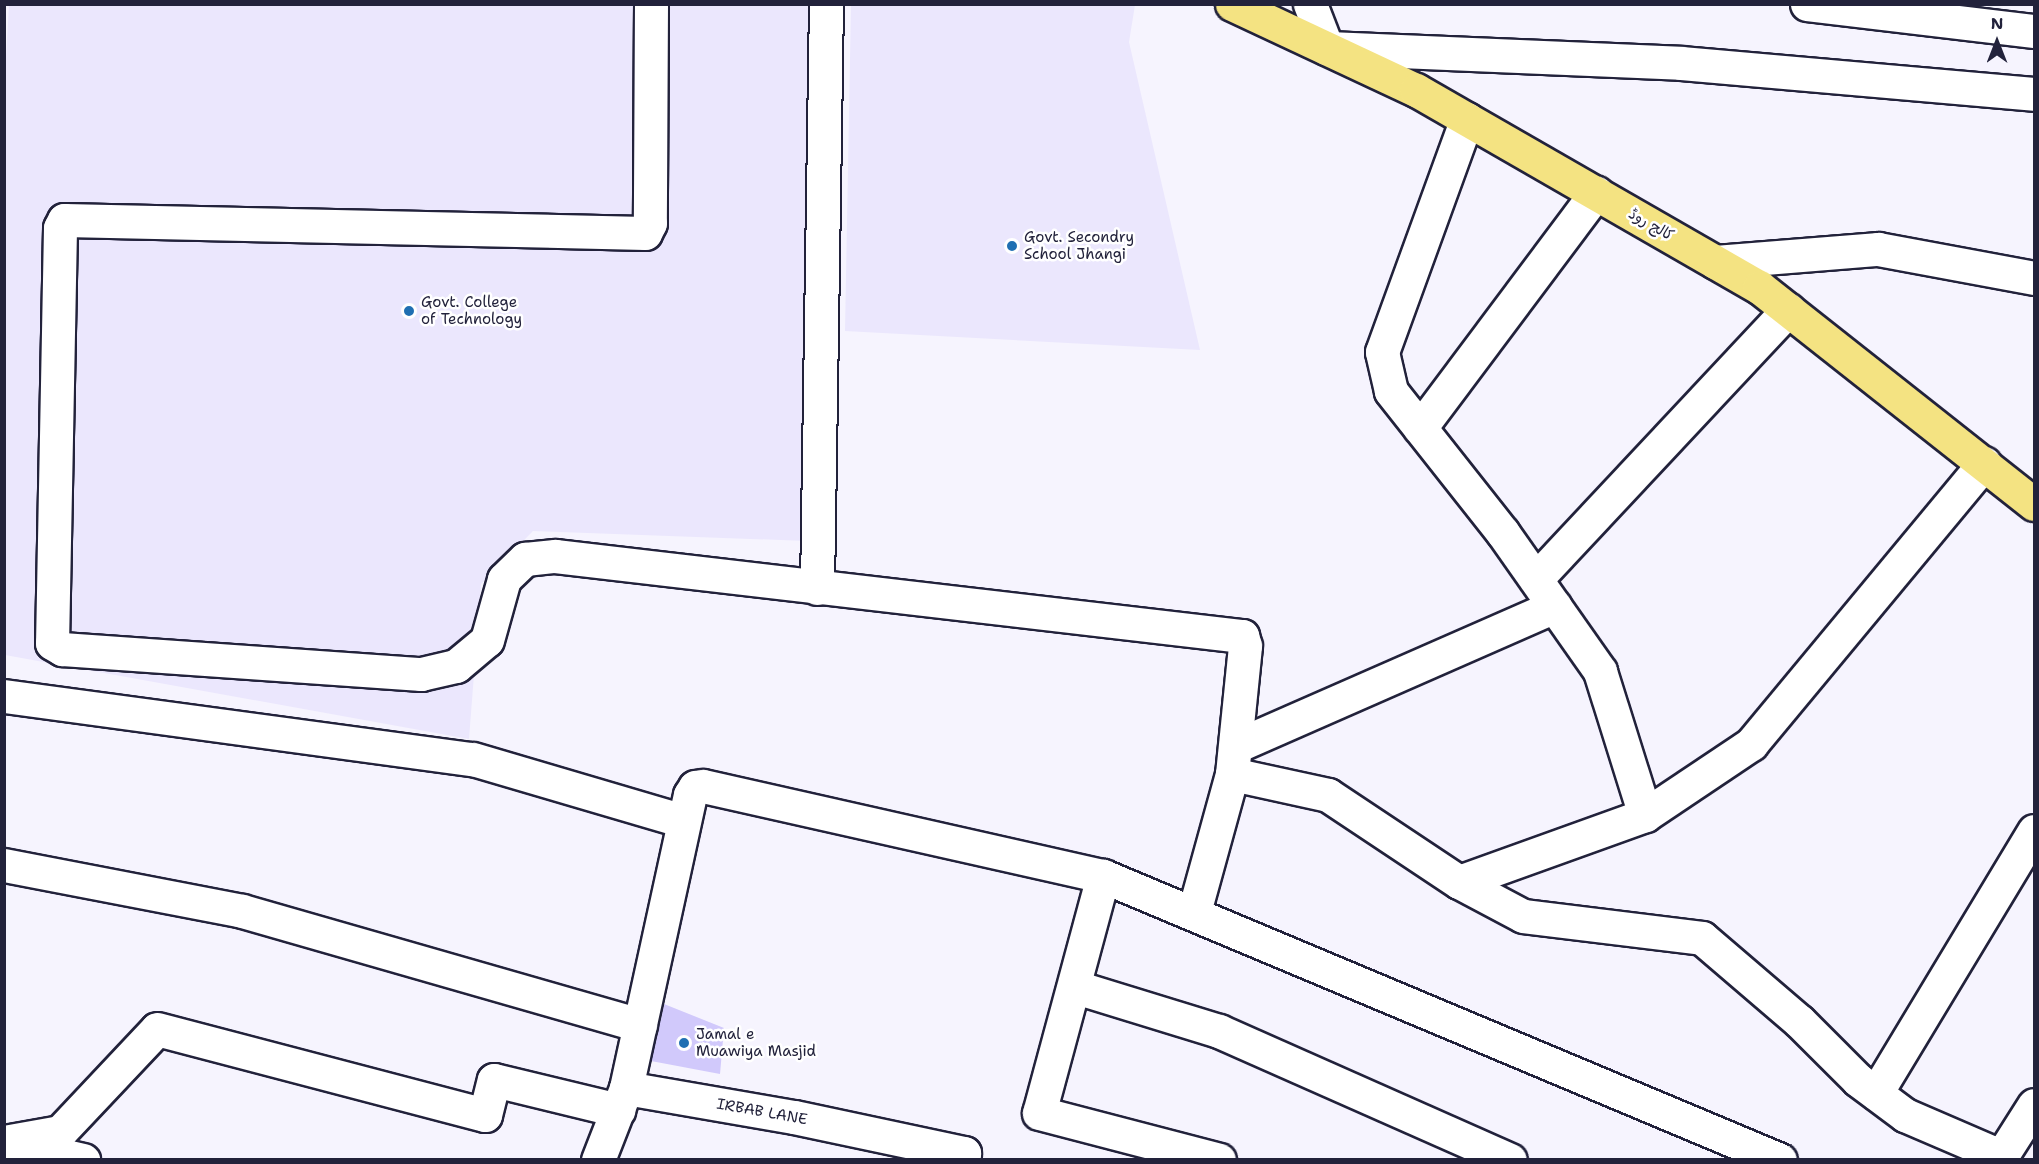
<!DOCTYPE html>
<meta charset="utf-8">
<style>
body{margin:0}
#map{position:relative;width:2039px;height:1164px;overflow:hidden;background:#f6f4fe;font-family:"Shantell Sans","Playpen Sans Arabic",sans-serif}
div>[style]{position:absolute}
.built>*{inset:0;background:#ebe7fd}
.building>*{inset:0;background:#d1c9fb}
.roads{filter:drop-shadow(2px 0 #22223b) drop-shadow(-2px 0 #22223b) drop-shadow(0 2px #22223b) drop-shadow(0 -2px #22223b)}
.minor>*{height:33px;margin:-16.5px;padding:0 16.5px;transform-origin:16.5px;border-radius:16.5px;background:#fff}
.major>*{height:33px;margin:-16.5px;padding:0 16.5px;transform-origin:16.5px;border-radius:16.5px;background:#f4e382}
.dots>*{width:16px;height:16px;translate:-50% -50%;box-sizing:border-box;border:3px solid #fff;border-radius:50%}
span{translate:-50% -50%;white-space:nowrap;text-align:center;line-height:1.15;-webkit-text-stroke:5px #fff;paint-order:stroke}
.street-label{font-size:15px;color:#22223b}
.poi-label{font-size:15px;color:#22223b}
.left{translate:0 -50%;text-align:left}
.frame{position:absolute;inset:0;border:6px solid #22223b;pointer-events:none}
.north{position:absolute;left:1967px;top:12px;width:60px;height:60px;-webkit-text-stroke:4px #fff;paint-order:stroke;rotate:0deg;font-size:16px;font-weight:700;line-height:24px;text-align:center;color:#22223b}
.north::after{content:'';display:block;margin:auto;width:21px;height:27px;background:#22223b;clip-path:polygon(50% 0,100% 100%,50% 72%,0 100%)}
</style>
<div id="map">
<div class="built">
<div style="clip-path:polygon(9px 5px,822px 5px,807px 541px,533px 531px,481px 584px,469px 739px,5px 655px,4px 91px)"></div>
<div style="clip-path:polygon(851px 5px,1135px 5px,1129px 42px,1200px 350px,845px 331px)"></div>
</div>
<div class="building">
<div style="clip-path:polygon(664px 1004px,724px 1028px,720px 1074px,651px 1061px)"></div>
</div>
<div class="roads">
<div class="minor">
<div style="left:651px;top:4px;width:219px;rotate:90.3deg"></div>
<div style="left:650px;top:223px;width:11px;rotate:117deg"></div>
<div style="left:645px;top:233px;width:581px;rotate:-178.72deg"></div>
<div style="left:64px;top:220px;width:9px;rotate:117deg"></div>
<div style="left:60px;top:228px;width:415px;rotate:91.1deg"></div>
<div style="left:52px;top:643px;width:12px;rotate:31deg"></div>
<div style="left:62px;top:649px;width:360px;rotate:4deg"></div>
<div style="left:421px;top:674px;width:36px;rotate:-13deg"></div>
<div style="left:456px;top:666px;width:40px;rotate:-40deg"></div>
<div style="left:487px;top:640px;width:63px;rotate:-74.4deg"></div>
<div style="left:504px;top:579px;width:29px;rotate:-44deg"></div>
<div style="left:525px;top:559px;width:30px;rotate:-6deg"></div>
<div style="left:555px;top:556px;width:692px;rotate:6.64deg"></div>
<div style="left:1242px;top:636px;width:10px;rotate:73deg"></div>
<div style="left:1245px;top:646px;width:129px;rotate:95.8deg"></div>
<div style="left:1310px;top:4px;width:47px;rotate:68.9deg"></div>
<div style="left:1327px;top:48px;width:354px;rotate:2.4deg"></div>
<div style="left:1681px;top:63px;width:354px;rotate:5deg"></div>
<div style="left:1807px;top:4px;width:229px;rotate:6.8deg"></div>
<div style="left:1715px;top:262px;width:164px;rotate:-4.6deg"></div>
<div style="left:1878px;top:249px;width:159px;rotate:10.5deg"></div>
<div style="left:1420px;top:428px;width:294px;rotate:-53.2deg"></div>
<div style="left:1536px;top:579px;width:369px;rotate:-46.9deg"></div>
<div style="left:817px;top:588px;width:584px;rotate:-89.12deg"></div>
<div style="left:4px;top:696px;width:473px;rotate:7.7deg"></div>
<div style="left:473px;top:759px;width:219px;rotate:16.4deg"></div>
<div style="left:1236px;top:746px;width:348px;rotate:-23.7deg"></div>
<div style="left:1645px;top:815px;width:128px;rotate:-33.8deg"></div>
<div style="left:1751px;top:744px;width:365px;rotate:-50.3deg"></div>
<div style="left:4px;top:865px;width:242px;rotate:10.9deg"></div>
<div style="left:242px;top:911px;width:414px;rotate:16deg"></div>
<div style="left:1103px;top:876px;width:245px;rotate:105.1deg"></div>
<div style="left:1039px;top:1113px;width:186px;rotate:14.6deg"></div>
<div style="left:1459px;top:882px;width:72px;rotate:28deg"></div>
<div style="left:1523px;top:916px;width:180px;rotate:7deg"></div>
<div style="left:1702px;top:938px;width:128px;rotate:40.6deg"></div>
<div style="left:1799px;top:1021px;width:83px;rotate:45deg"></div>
<div style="left:1858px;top:1080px;width:59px;rotate:36.7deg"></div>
<div style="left:1905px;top:1115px;width:94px;rotate:23.3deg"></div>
<div style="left:1991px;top:1152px;width:11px;rotate:49deg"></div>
<div style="left:1194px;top:912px;width:143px;rotate:-74.6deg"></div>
<div style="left:1232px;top:774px;width:98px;rotate:12.3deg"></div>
<div style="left:1328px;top:795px;width:157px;rotate:33.6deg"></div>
<div style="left:1459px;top:882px;width:198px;rotate:-19.8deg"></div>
<div style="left:1645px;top:815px;width:151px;rotate:-107.4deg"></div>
<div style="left:1600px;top:671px;width:169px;rotate:-125.1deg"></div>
<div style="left:1503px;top:533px;width:181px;rotate:-128.3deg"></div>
<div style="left:1391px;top:391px;width:40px;rotate:-103deg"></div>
<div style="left:1382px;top:352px;width:248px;rotate:-70deg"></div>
<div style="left:1076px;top:987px;width:150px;rotate:17.1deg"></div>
<div style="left:1219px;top:1031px;width:318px;rotate:23.9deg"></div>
<div style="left:626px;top:1088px;width:300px;rotate:-77.7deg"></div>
<div style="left:690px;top:795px;width:9px;rotate:-58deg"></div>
<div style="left:695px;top:787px;width:8px;rotate:-7deg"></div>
<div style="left:703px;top:786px;width:410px;rotate:12.7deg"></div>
<div style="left:1103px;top:876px;width:734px;rotate:22.76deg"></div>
<div style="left:1876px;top:1093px;width:306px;rotate:-58.9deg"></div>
<div style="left:4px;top:1142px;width:57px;rotate:-10.1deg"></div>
<div style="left:60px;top:1132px;width:141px;rotate:-46.7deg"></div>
<div style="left:157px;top:1029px;width:339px;rotate:14.7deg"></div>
<div style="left:485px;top:1115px;width:36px;rotate:-76deg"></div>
<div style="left:494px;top:1080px;width:128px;rotate:13.6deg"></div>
<div style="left:18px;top:1145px;width:67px;rotate:13deg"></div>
<div style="left:598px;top:1160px;width:77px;rotate:-68.7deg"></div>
<div style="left:626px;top:1088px;width:170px;rotate:9.8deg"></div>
<div style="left:794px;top:1117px;width:174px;rotate:12deg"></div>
<div style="left:964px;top:1153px;width:7px;rotate:98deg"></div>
<div style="left:1999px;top:1160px;width:65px;rotate:-57.5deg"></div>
</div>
<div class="major">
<div style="left:1232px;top:4px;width:203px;rotate:25.1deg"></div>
<div style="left:1416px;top:90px;width:396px;rotate:29.9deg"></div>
<div style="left:1759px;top:287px;width:350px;rotate:38.3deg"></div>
</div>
</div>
<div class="dots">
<div style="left:1012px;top:246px;background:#1f6fb2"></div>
<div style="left:409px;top:311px;background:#1f6fb2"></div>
<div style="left:684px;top:1043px;background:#1f6fb2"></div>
</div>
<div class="street-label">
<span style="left:1651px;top:225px;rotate:30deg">کالج روڈ</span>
<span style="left:762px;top:1112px;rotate:10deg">IRBAB LANE</span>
</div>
<div class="poi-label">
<span class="left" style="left:1024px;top:246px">Govt. Secondry<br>School Jhangi</span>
<span class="left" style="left:421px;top:311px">Govt. College<br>of Technology</span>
<span class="left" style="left:696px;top:1043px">Jamal e<br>Muawiya Masjid</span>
</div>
<div class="frame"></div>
<div class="north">N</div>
</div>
